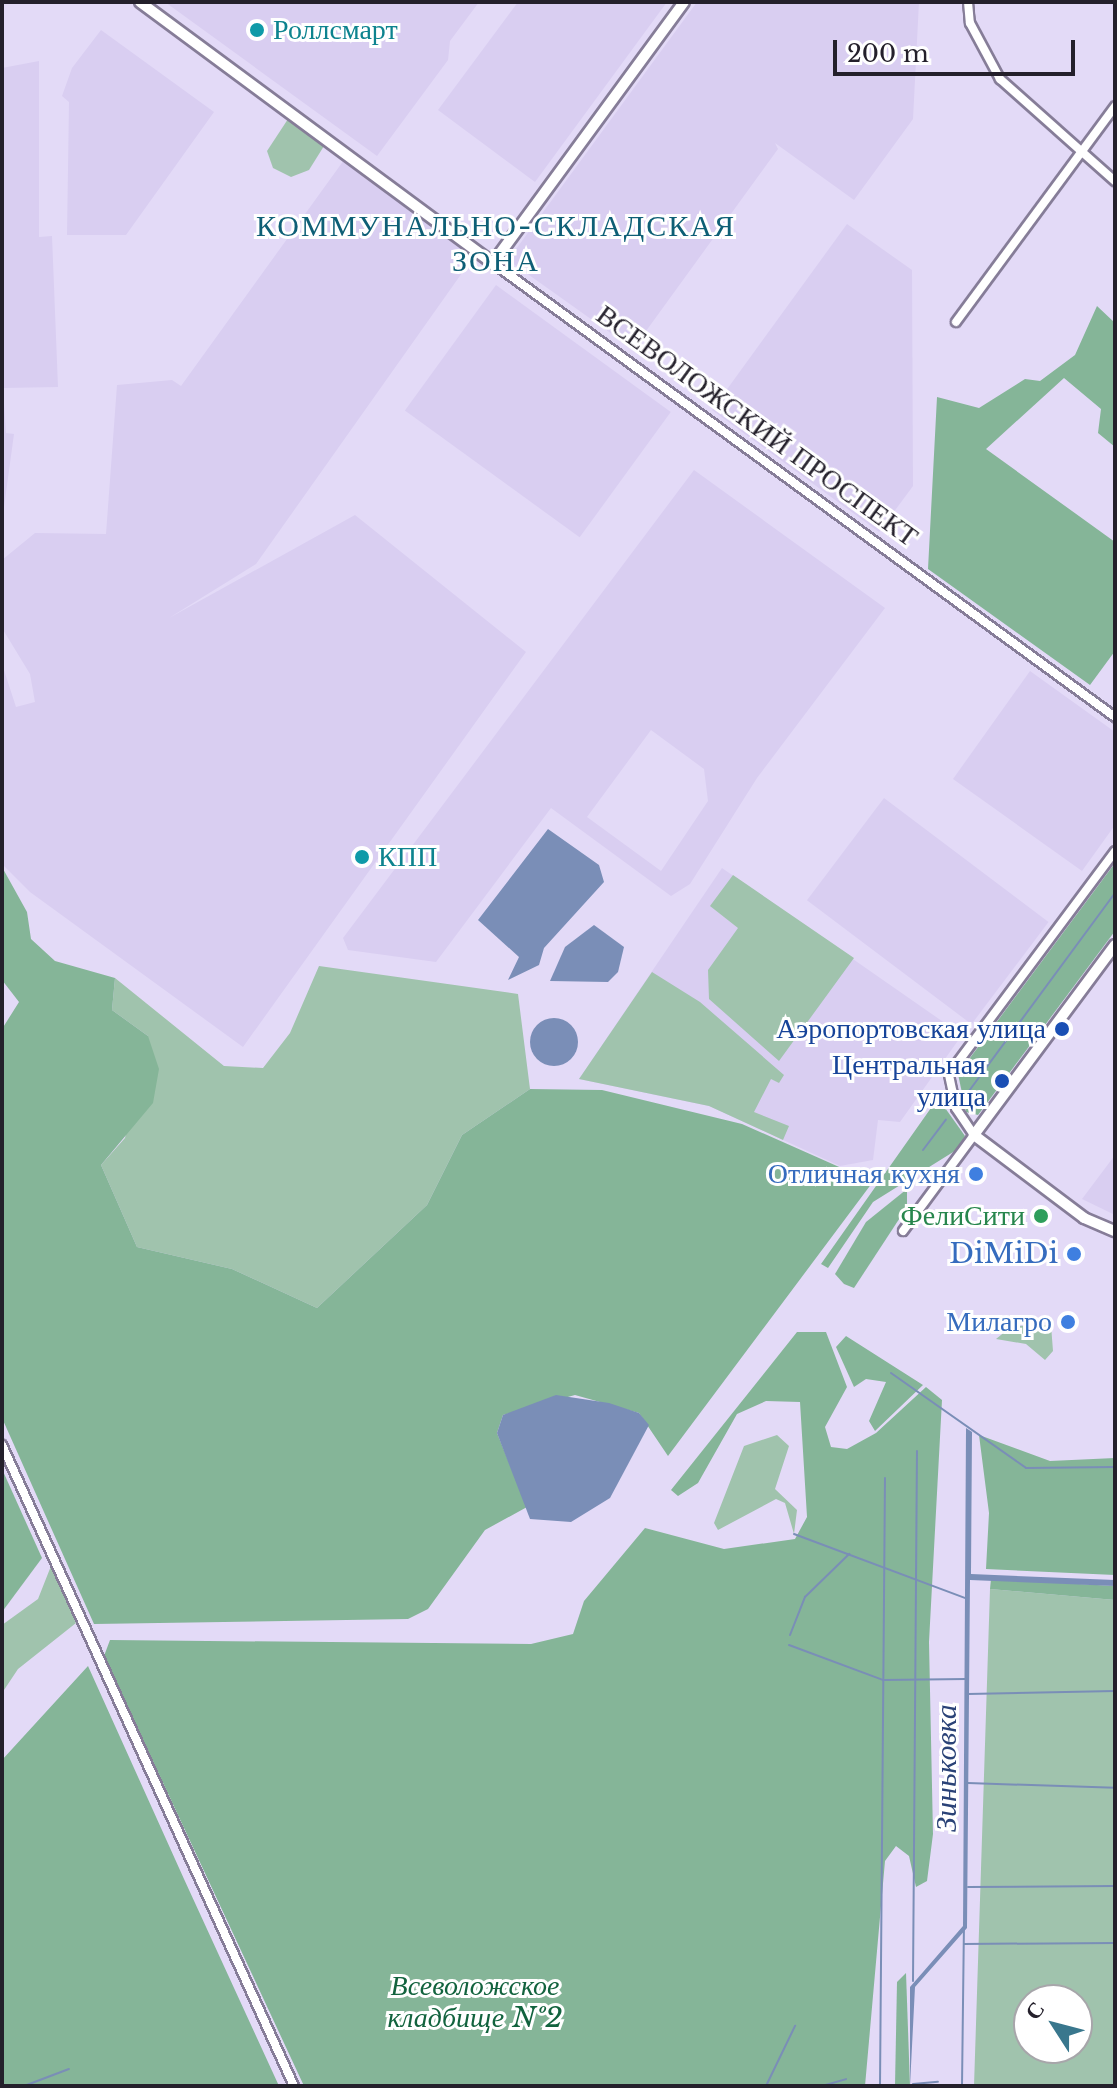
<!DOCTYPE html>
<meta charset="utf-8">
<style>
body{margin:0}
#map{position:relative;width:1117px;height:2088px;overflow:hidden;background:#e3daf7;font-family:"Libre Baskerville",serif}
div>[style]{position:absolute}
.built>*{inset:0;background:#d9cef1;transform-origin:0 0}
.green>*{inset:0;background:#a0c3ad}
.forest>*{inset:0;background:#85b598}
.water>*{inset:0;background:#7a8eb7}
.round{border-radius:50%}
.stream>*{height:2px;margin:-1px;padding:0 1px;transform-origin:1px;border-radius:1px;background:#7a8eb7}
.roads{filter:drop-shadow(2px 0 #867d98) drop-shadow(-2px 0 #867d98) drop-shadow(0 2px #867d98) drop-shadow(0 -2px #867d98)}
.minor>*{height:8px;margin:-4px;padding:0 4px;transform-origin:4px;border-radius:4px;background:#fff}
.tertiary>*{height:10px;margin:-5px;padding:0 5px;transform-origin:5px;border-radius:5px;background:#fff}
.dots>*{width:22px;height:22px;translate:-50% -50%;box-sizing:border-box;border:4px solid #fff;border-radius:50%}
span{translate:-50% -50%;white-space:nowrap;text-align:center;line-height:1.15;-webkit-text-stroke:6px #fff;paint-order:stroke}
.culture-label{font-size:28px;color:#0d838f}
.left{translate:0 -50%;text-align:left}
.street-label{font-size:28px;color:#24202b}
.transit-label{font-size:28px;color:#164399}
.right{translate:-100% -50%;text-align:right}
.shop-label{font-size:28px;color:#366cbe}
.leisure-label{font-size:28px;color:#27864d}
.park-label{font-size:28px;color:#12633e;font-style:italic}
.neighbourhood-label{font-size:30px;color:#0e5f76;letter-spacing:2px}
.water-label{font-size:30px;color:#2a4277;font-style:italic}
.frame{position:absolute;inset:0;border:4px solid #24202b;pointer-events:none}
.north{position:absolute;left:1013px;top:1984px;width:80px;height:80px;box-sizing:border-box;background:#fff;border:2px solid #a7a6aa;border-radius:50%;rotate:306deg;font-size:22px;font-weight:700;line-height:32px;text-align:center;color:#24202b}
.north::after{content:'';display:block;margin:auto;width:28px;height:36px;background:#39778d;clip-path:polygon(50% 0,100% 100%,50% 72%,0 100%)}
.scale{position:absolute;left:833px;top:40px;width:242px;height:36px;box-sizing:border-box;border:4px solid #24202b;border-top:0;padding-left:10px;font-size:24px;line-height:28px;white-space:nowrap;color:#24202b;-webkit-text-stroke:6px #fff;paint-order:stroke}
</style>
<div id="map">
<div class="built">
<div style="clip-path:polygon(165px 2px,479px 2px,450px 41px,448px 60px,377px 156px)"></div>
<div style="clip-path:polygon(518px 2px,667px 2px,535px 182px,438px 110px)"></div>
<div style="clip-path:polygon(697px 2px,919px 2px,913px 119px,854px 200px,775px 143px,778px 149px,633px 349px,508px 260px)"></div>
<div style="clip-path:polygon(101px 30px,214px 112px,126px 235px,67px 235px,69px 102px,62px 96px,72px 68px)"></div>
<div style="clip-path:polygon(39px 61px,39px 237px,52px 236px,58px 387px,3px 388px,6px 433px,14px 434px,4px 507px,2px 68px)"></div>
<div style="clip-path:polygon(344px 160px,474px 256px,256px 564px,169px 618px,355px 515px,526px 652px,243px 1047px,30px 892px,2px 864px,2px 664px,16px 707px,35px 702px,30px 674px,2px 628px,2px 560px,35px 533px,106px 534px,117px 385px,172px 380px,181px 386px)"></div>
<div style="clip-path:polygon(847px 224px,912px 270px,913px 486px,879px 532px,712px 410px)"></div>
<div style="left:496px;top:285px;width:216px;height:155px;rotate:36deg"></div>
<div style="clip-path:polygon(evenodd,694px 470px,885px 608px,757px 778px,690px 884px,671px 896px,551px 808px,436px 962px,348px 950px,343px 938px,694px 470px,651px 730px,704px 769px,708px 801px,661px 871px,587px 817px,651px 730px)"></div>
<div style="clip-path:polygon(1030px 671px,1115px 732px,1115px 825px,1082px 871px,953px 779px)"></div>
<div style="left:884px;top:798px;width:206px;height:128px;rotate:37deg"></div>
<div style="clip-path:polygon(722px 868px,962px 1035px,900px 1122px,878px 1120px,873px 1160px,840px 1166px,709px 1106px,579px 1079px)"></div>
<div style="clip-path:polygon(1115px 1155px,1115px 1215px,1082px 1199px)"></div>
</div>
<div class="green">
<div style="clip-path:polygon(288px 119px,324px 146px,309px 170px,291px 177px,273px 168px,267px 151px)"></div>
<div style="clip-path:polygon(733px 875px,854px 958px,779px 1061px,709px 999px,708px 970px,738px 928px,710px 906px)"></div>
<div style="clip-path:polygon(319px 966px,518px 994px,530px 1089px,462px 1135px,427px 1205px,317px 1308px,232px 1269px,137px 1247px,101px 1165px,125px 1138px,148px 1036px,112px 1010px,115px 978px,224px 1066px,263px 1068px,290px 1033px)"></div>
<div style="clip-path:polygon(652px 972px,700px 1002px,784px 1075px,779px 1083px,771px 1079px,754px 1112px,789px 1126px,783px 1140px,709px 1106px,579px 1079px)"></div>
<div style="clip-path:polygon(1051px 1325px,1053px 1351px,1045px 1360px,1026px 1344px,996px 1339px,1012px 1326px)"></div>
<div style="clip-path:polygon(777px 1435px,789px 1446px,775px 1489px,797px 1510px,794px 1534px,785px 1503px,776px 1499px,718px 1530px,714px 1523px,744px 1446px)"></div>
<div style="clip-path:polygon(51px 1566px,76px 1623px,18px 1669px,2px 1693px,2px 1625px,38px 1599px)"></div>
<div style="clip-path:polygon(evenodd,990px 1589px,1115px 1600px,1115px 2086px,974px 2086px,990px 1589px,1029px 2000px,1077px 2000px,1077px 2048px,1029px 2048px,1029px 2000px)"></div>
</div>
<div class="forest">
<div style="clip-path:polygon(1097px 306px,1115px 323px,1115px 447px,1098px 433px,1101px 409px,1064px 378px,986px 449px,1115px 542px,1115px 651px,1090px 685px,928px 569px,937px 397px,979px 408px,1025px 379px,1040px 381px,1075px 355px)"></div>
<div style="clip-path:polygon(1115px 863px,1115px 931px,978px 1115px,966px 1112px,958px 1074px)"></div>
<div style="clip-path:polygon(2px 867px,27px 912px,31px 939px,55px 961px,115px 978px,112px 1010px,148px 1036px,159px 1069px,153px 1103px,101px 1165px,137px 1247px,232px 1269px,317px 1308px,427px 1205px,462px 1135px,530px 1089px,602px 1090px,742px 1124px,864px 1178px,881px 1171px,668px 1456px,639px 1413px,575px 1395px,503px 1415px,497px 1433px,527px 1507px,485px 1530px,428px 1609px,408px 1619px,94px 1624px,2px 1418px,2px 1029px,19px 1002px,2px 980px)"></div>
<div style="clip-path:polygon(938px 1098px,965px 1136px,958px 1149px,873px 1202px,828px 1268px,821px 1264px)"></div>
<div style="clip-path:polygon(907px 1189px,907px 1207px,854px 1288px,844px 1284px,835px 1274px,866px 1222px)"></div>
<div style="clip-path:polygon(797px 1332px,826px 1332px,847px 1387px,825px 1427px,831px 1447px,847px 1449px,876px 1433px,926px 1387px,942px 1400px,929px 1642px,933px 1834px,927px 1881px,916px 1887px,909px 1856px,896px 1846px,885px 1861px,865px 2086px,304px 2086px,104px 1656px,110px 1640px,531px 1644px,573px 1634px,584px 1601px,645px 1528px,724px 1549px,795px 1539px,807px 1517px,800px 1402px,766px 1401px,737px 1414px,698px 1483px,678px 1496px,671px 1490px)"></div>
<div style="clip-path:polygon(846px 1336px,923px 1385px,875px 1431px,869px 1421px,886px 1382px,866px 1379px,854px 1387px,836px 1347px)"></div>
<div style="clip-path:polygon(979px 1435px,1050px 1461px,1115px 1458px,1115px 1575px,986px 1569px,989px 1513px)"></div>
<div style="clip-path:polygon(2px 1469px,42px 1558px,2px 1612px)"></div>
<div style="clip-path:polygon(991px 1579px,1115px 1586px,1115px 1600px,990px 1589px)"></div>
<div style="clip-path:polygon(88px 1666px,184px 1879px,279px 2086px,2px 2086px,2px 1760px)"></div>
<div style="clip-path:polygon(906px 1973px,910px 2086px,895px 2086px,897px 1982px)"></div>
</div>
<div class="water">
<div style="clip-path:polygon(548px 829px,599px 865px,604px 882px,544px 948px,539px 965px,508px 980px,519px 957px,478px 920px)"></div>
<div style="clip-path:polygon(594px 925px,624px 947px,618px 972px,608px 982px,550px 981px,565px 947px)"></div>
<div class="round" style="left:530px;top:1018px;width:48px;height:48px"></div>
<div style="clip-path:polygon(556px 1395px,609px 1403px,639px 1413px,649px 1425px,610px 1498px,571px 1522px,530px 1519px,497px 1433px,503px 1415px)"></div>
<div style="clip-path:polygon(966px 1428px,972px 1432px,971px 1574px,1115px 1580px,1115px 1586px,970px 1580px,967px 1928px,915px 1987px,910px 2086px,910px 1987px,963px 1926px)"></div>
</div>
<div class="stream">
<div style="left:969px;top:1091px;width:246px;rotate:-53.6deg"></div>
<div style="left:923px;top:1150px;width:38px;rotate:-53deg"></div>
<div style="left:891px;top:1373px;width:165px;rotate:35.1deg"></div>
<div style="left:1026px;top:1468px;width:89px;rotate:-0.6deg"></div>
<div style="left:794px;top:1534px;width:183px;rotate:20.5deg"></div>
<div style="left:790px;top:1635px;width:41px;rotate:-68.5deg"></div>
<div style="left:805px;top:1597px;width:62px;rotate:-44.3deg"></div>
<div style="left:789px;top:1645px;width:100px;rotate:20.4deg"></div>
<div style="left:883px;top:1680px;width:83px;rotate:-0.7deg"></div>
<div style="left:968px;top:1694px;width:147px;rotate:-1.2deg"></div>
<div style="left:968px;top:1783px;width:147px;rotate:1.9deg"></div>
<div style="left:968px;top:1887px;width:147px;rotate:-0.4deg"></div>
<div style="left:964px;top:1944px;width:151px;rotate:-0.4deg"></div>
<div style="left:913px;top:1981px;width:530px;rotate:-89.57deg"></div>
<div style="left:913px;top:2084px;width:25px;rotate:-5deg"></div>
<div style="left:24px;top:2086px;width:48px;rotate:-20.7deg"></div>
<div style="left:766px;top:2086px;width:67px;rotate:-64.2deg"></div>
<div style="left:822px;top:2086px;width:25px;rotate:-16deg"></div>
<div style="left:880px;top:2086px;width:608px;rotate:-89.53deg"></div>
<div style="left:962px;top:2086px;width:156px;rotate:-89.3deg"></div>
</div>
<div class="roads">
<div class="minor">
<div style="left:968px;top:2px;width:21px;rotate:85deg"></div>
<div style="left:970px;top:23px;width:64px;rotate:61.8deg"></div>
<div style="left:1000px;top:79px;width:154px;rotate:41.6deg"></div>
<div style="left:493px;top:263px;width:770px;rotate:36.13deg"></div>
<div style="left:956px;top:322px;width:268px;rotate:-53.6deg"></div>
<div style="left:903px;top:1231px;width:119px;rotate:-53.5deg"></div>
<div style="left:974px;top:1135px;width:32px;rotate:-124deg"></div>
<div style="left:956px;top:1108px;width:35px;rotate:-102deg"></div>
<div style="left:949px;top:1074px;width:278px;rotate:-53.3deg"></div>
<div style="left:2px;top:1445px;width:704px;rotate:65.51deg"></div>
</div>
<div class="tertiary">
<div style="left:140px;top:2px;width:439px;rotate:36.5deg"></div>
<div style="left:493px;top:263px;width:323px;rotate:-53.8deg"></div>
<div style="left:1115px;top:945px;width:237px;rotate:126.6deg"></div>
<div style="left:974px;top:1135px;width:138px;rotate:37deg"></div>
<div style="left:1084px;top:1218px;width:34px;rotate:23deg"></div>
</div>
</div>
<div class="dots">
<div style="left:257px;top:30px;background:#0f9aa8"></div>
<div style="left:362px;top:857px;background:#0f9aa8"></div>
<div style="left:1062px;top:1029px;background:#1a4fb4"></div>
<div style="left:1002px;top:1081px;background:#1a4fb4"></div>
<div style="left:976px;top:1174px;background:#3f7fe0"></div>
<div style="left:1041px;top:1216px;background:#2e9e5b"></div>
<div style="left:1074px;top:1254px;background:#3f7fe0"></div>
<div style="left:1068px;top:1322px;background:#3f7fe0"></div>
</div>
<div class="culture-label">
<span class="left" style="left:273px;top:30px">Роллсмарт</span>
<span class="left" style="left:378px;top:857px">КПП</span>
</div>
<div class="street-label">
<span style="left:757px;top:426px;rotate:36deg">ВСЕВОЛОЖСКИЙ ПРОСПЕКТ</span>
</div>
<div class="transit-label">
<span class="right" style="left:1046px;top:1029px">Аэропортовская улица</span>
<span class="right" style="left:986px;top:1081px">Центральная<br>улица</span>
</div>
<div class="shop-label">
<span class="right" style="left:960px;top:1174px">Отличная кухня</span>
<span class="right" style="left:1058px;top:1254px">DiMiDi</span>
<span class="right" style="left:1052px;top:1322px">Милагро</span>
</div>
<div class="leisure-label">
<span class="right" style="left:1025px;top:1216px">ФелиСити</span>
</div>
<div class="park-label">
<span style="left:475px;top:2002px">Всеволожское<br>кладбище №2</span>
</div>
<div class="neighbourhood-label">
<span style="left:496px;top:243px">КОММУНАЛЬНО-СКЛАДСКАЯ<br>ЗОНА</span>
</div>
<div class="water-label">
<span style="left:946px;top:1768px;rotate:-90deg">Зиньковка</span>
</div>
<div class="frame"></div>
<div class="north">С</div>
<div class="scale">200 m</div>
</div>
